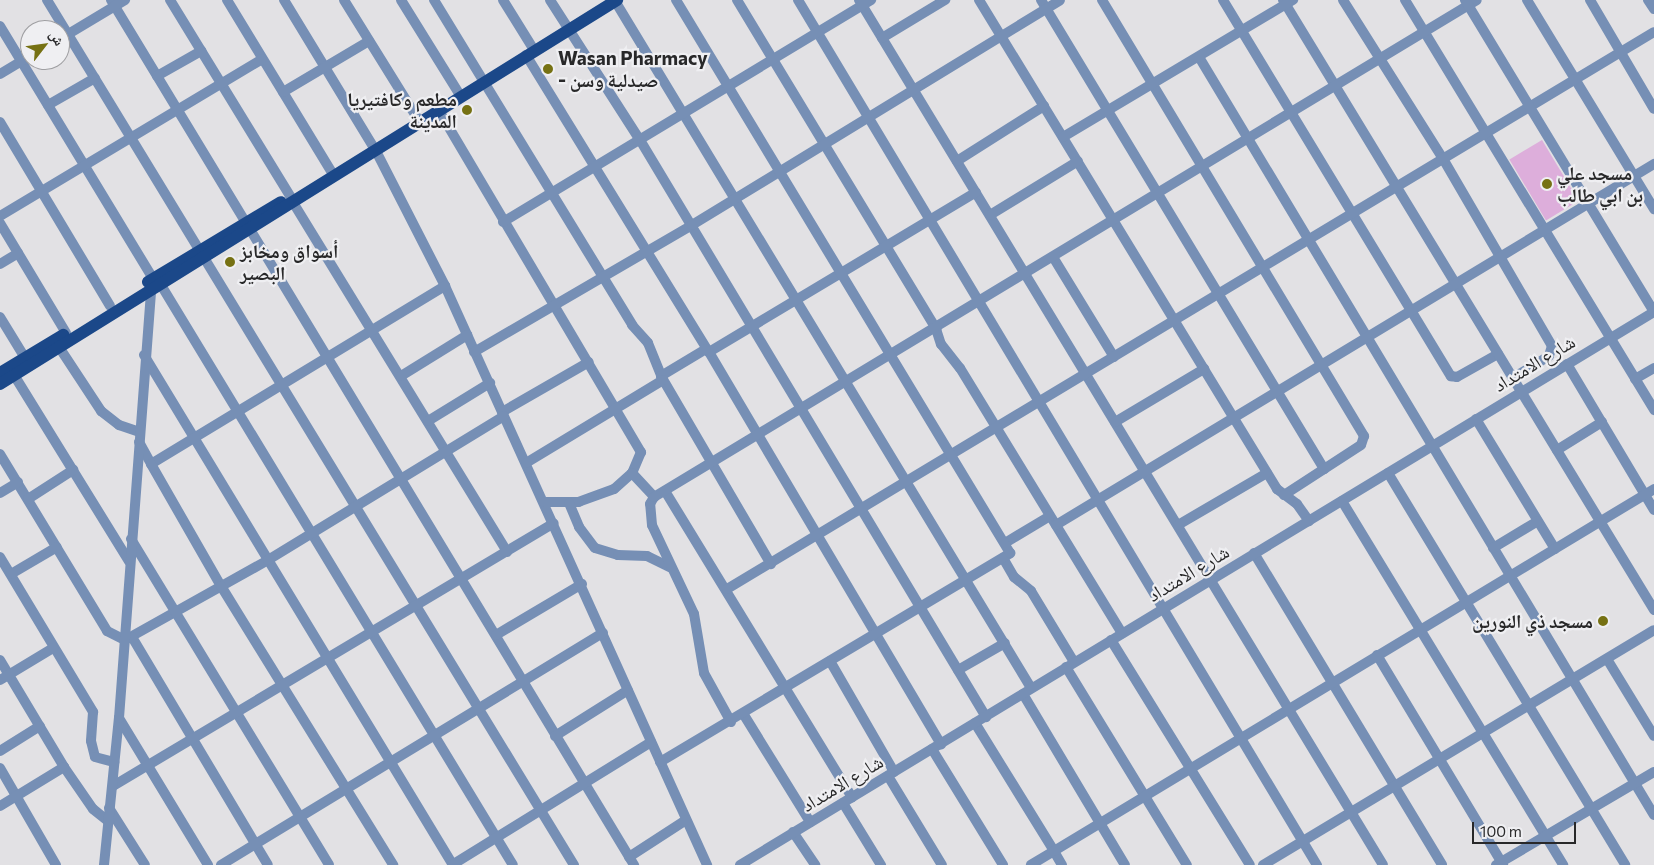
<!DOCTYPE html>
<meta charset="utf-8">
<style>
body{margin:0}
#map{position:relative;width:1654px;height:865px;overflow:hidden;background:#e2e1e4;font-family:Commissioner,"Noto Naskh Arabic",sans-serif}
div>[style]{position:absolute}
.building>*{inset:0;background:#ddaedb;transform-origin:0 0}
.minor>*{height:10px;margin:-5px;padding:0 5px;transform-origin:5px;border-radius:5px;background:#768fb5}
.major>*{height:12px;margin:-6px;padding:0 6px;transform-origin:6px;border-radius:6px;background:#1b4889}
.dots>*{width:14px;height:14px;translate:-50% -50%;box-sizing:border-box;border:2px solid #efeff2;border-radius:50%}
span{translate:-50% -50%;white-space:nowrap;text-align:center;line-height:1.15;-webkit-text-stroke:4.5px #efeff2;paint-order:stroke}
.poi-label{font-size:19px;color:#282829;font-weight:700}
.left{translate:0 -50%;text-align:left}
.right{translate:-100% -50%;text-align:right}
.street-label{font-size:19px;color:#282829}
.north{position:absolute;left:20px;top:20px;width:50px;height:50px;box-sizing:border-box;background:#efeff2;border:1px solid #9f9fa2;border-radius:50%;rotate:60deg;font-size:14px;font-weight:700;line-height:20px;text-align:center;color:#282829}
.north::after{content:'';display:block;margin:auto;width:18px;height:22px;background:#767113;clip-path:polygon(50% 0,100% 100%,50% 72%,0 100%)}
.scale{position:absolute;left:1472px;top:822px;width:104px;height:22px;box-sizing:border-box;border:2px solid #282829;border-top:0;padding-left:6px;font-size:15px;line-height:18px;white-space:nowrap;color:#282829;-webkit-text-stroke:4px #efeff2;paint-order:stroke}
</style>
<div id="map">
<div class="building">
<div style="left:1542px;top:140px;width:71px;height:38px;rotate:59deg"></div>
</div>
<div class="minor">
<div style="left:47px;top:0;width:1013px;rotate:58.65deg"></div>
<div style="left:111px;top:0;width:261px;rotate:58.8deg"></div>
<div style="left:170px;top:0;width:230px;rotate:58.5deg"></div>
<div style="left:227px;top:0;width:200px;rotate:58.7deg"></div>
<div style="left:284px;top:0;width:179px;rotate:58.7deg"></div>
<div style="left:377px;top:153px;width:149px;rotate:62.9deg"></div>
<div style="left:445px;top:286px;width:636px;rotate:65.65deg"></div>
<div style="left:344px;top:0;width:142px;rotate:58.2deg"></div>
<div style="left:401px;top:0;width:112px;rotate:58.2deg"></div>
<div style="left:434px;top:0;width:381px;rotate:58.6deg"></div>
<div style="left:632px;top:325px;width:24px;rotate:48deg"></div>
<div style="left:648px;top:343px;width:35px;rotate:68deg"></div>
<div style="left:661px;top:376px;width:218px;rotate:59.7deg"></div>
<div style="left:503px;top:0;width:59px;rotate:58.2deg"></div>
<div style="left:550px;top:0;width:166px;rotate:57.3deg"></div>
<div style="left:640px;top:140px;width:673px;rotate:59.05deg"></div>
<div style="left:737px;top:0;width:385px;rotate:58.8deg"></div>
<div style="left:936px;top:329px;width:16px;rotate:72deg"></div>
<div style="left:941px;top:344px;width:31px;rotate:52deg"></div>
<div style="left:960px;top:368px;width:311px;rotate:58.6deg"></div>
<div style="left:798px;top:0;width:1009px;rotate:59.04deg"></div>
<div style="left:859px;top:0;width:1011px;rotate:58.79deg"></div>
<div style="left:979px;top:0;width:573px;rotate:58.64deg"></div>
<div style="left:1277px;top:489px;width:25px;rotate:37deg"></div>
<div style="left:1297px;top:504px;width:21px;rotate:55deg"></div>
<div style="left:1041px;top:0;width:548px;rotate:58.89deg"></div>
<div style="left:1102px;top:0;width:509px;rotate:59deg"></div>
<div style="left:1364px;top:436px;width:9px;rotate:108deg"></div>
<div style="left:1361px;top:445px;width:92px;rotate:147deg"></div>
<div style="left:1223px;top:0;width:440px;rotate:58.8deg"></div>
<div style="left:1451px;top:376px;width:6px;rotate:9deg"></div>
<div style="left:1457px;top:377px;width:47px;rotate:-29.3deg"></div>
<div style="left:1283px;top:0;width:714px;rotate:58.69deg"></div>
<div style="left:1343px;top:0;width:186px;rotate:57.8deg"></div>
<div style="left:1442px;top:157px;width:219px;rotate:59.8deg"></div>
<div style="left:1552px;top:346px;width:10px;rotate:107deg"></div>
<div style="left:1549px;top:356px;width:42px;rotate:148.6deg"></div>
<div style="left:1405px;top:0;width:480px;rotate:58.7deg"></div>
<div style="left:1527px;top:0;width:245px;rotate:58.7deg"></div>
<div style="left:1590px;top:0;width:126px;rotate:59.6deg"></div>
<div style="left:1648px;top:0;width:11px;rotate:56deg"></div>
<div style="left:615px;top:1px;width:803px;rotate:58.8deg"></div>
<div style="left:0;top:26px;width:296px;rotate:58.8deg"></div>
<div style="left:882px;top:38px;width:74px;rotate:-31.1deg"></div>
<div style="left:60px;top:39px;width:76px;rotate:-31deg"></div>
<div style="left:526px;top:55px;width:349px;rotate:58.4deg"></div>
<div style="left:709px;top:352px;width:456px;rotate:59.4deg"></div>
<div style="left:1199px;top:57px;width:884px;rotate:59.03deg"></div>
<div style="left:0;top:74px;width:35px;rotate:-31deg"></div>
<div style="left:157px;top:76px;width:51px;rotate:-29.6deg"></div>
<div style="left:283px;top:92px;width:100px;rotate:-30.7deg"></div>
<div style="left:48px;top:105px;width:54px;rotate:-29.9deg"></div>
<div style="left:438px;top:109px;width:399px;rotate:59.4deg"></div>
<div style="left:641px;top:452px;width:23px;rotate:113deg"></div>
<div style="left:632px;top:473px;width:24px;rotate:138deg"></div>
<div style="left:614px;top:489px;width:37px;rotate:160deg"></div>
<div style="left:579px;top:502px;width:35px;rotate:180deg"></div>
<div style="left:0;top:122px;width:214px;rotate:59.1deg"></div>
<div style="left:1063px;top:137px;width:268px;rotate:-30.8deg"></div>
<div style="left:957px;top:161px;width:103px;rotate:-32.3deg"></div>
<div style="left:294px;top:204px;width:408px;rotate:58.5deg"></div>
<div style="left:990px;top:215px;width:103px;rotate:-31.5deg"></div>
<div style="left:0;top:216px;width:305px;rotate:-30.9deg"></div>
<div style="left:503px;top:222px;width:430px;rotate:-31.1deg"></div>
<div style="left:0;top:223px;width:128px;rotate:59deg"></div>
<div style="left:251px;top:231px;width:741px;rotate:58.86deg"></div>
<div style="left:1053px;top:257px;width:117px;rotate:58.6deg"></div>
<div style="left:0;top:264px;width:21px;rotate:-31deg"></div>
<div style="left:161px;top:285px;width:678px;rotate:58.75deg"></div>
<div style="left:0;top:317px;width:48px;rotate:58.6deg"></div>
<div style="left:59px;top:347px;width:77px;rotate:56.7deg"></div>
<div style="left:101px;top:411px;width:23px;rotate:38deg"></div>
<div style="left:119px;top:425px;width:21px;rotate:19deg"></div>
<div style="left:474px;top:352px;width:252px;rotate:-30.2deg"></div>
<div style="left:692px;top:225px;width:431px;rotate:-31.4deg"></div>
<div style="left:709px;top:352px;width:311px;rotate:-30.9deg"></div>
<div style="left:144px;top:355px;width:596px;rotate:58.79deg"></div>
<div style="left:1567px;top:364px;width:170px;rotate:59.2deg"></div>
<div style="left:14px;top:375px;width:219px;rotate:58.3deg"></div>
<div style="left:401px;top:376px;width:78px;rotate:-31.8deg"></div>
<div style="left:661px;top:376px;width:52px;rotate:-31deg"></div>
<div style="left:1635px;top:379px;width:22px;rotate:-30deg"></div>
<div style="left:502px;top:412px;width:100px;rotate:-29.9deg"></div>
<div style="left:1476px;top:419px;width:152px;rotate:58.7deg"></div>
<div style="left:428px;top:421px;width:73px;rotate:-31.5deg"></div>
<div style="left:1115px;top:422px;width:104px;rotate:-30.8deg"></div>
<div style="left:139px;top:442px;width:25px;rotate:61deg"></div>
<div style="left:151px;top:464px;width:344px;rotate:-31.2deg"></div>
<div style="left:1557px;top:450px;width:53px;rotate:-31.9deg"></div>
<div style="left:0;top:454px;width:207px;rotate:58.8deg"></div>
<div style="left:107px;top:631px;width:20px;rotate:27deg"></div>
<div style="left:125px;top:640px;width:164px;rotate:-29.2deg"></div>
<div style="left:268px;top:560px;width:276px;rotate:-31.4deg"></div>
<div style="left:526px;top:463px;width:160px;rotate:-31.2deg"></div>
<div style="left:151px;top:464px;width:141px;rotate:60.2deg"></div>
<div style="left:221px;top:586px;width:328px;rotate:58.3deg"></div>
<div style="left:632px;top:473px;width:33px;rotate:47deg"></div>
<div style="left:1388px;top:473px;width:458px;rotate:58.8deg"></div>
<div style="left:665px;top:491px;width:359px;rotate:58.6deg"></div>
<div style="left:0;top:493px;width:21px;rotate:-31deg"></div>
<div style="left:28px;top:499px;width:54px;rotate:-32.8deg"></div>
<div style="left:1342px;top:501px;width:426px;rotate:58.7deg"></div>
<div style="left:569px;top:503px;width:26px;rotate:67deg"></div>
<div style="left:579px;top:527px;width:26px;rotate:53deg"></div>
<div style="left:595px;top:548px;width:24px;rotate:17deg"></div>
<div style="left:618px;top:555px;width:29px;rotate:2deg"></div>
<div style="left:647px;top:556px;width:25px;rotate:26deg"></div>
<div style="left:1056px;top:525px;width:699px;rotate:-31.12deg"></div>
<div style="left:1178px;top:525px;width:103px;rotate:-30.3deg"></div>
<div style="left:131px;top:539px;width:381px;rotate:58.7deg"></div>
<div style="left:1005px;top:543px;width:52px;rotate:-31deg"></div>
<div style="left:1493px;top:548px;width:52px;rotate:-31deg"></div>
<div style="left:1254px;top:553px;width:364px;rotate:58.9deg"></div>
<div style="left:0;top:557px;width:181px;rotate:59deg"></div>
<div style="left:93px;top:712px;width:29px;rotate:94deg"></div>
<div style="left:91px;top:741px;width:16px;rotate:76deg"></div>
<div style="left:95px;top:757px;width:20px;rotate:15deg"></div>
<div style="left:1003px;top:558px;width:22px;rotate:60deg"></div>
<div style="left:1014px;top:577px;width:22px;rotate:39deg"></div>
<div style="left:1031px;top:591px;width:83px;rotate:58.8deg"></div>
<div style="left:11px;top:574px;width:53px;rotate:-30.4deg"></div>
<div style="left:727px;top:589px;width:1081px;rotate:-31deg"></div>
<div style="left:496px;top:635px;width:100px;rotate:-30.7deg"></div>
<div style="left:132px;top:637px;width:265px;rotate:59.2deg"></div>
<div style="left:1111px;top:640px;width:264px;rotate:58.3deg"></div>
<div style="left:1377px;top:655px;width:245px;rotate:59deg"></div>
<div style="left:1607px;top:659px;width:90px;rotate:58.6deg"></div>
<div style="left:0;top:660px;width:125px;rotate:59.1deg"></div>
<div style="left:64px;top:767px;width:51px;rotate:55.4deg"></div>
<div style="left:93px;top:809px;width:19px;rotate:39deg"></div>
<div style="left:830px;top:661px;width:128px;rotate:60deg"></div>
<div style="left:1066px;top:667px;width:232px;rotate:58.6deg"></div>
<div style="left:958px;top:670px;width:54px;rotate:-29.9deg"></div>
<div style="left:0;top:680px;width:62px;rotate:-31.1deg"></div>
<div style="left:1023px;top:694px;width:199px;rotate:59.2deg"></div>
<div style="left:744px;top:715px;width:126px;rotate:58.3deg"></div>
<div style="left:119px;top:718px;width:172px;rotate:58.8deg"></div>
<div style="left:731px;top:722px;width:56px;rotate:-118.9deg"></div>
<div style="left:704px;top:673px;width:60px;rotate:-99.6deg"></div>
<div style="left:694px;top:614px;width:98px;rotate:-115.3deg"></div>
<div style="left:652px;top:525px;width:21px;rotate:-95deg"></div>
<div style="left:650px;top:504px;width:8px;rotate:-60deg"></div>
<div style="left:654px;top:497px;width:961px;rotate:-31.13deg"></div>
<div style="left:975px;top:723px;width:150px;rotate:58.3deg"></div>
<div style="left:1054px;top:851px;width:27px;rotate:149deg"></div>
<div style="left:555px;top:736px;width:86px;rotate:-32.2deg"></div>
<div style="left:932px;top:749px;width:136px;rotate:58.5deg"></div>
<div style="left:0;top:751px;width:47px;rotate:-32deg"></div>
<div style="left:660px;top:762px;width:408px;rotate:-30.8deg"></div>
<div style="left:1010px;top:553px;width:646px;rotate:-121.13deg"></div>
<div style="left:0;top:768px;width:112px;rotate:60deg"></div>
<div style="left:888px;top:776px;width:104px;rotate:58.8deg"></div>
<div style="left:113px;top:786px;width:513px;rotate:-30.81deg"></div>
<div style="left:843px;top:803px;width:73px;rotate:58.5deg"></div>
<div style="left:0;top:806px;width:75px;rotate:-31.4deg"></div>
<div style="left:109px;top:808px;width:67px;rotate:57.7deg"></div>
<div style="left:793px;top:832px;width:40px;rotate:56deg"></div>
<div style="left:629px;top:857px;width:68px;rotate:-33deg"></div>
<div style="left:104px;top:865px;width:148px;rotate:-84.2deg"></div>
<div style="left:119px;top:718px;width:428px;rotate:-85.7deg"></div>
<div style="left:221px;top:865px;width:447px;rotate:-31.3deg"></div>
<div style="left:452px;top:865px;width:234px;rotate:-31.7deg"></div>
<div style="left:740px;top:865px;width:1068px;rotate:-31.18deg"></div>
<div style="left:1654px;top:312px;width:365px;rotate:-121.2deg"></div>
<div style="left:1062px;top:865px;width:16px;rotate:-120deg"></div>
<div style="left:1054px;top:851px;width:701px;rotate:-31.1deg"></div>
<div style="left:1263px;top:865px;width:456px;rotate:-31deg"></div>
<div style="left:1496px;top:865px;width:183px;rotate:-30.5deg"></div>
</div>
<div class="major">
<div style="left:148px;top:282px;width:155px;rotate:-31deg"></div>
<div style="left:0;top:373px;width:74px;rotate:-31.1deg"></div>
<div style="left:0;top:384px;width:727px;rotate:-31.9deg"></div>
</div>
<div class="dots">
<div style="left:548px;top:69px;background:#767113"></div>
<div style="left:467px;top:110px;background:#767113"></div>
<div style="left:1547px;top:184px;background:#767113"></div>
<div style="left:230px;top:262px;background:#767113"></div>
<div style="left:1603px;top:621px;background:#767113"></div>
</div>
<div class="poi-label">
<span class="left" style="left:558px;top:69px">Wasan Pharmacy<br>- صيدلية وسن</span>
<span class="right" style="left:457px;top:110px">مطعم وكافتيريا<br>المدينة</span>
<span class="left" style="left:1557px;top:184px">مسجد علي<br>بن ابي طالب</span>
<span class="left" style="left:240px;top:262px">أسواق ومخابز<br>البصير</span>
<span class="right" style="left:1593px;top:621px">مسجد ذي النورين</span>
</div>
<div class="street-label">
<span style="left:1534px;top:363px;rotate:-31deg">شارع الامتداد</span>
<span style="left:1188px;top:573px;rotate:-31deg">شارع الامتداد</span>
<span style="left:842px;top:783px;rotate:-31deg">شارع الامتداد</span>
</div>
<div class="north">ش</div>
<div class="scale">100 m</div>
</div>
